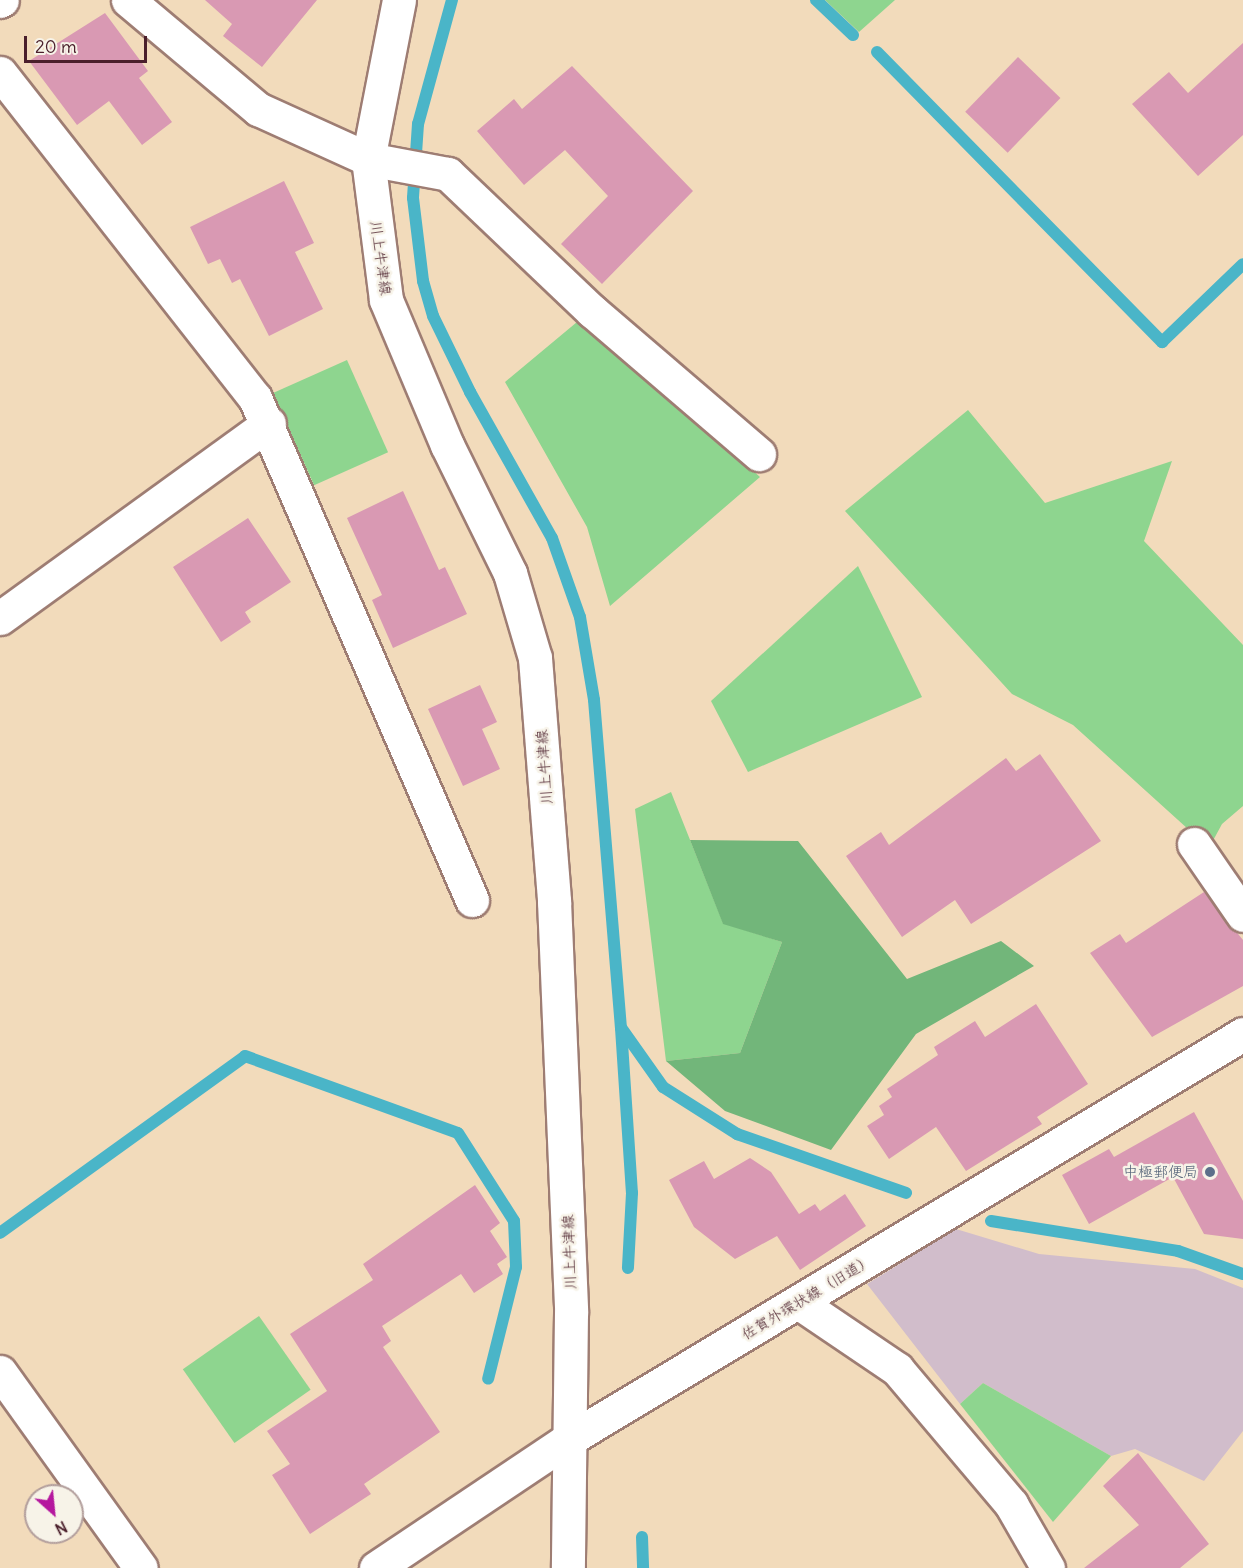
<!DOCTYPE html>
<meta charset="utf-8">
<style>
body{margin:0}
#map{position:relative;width:1243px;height:1568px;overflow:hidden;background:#f2dbbb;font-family:Delius,"Klee One",sans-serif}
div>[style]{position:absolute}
.industrial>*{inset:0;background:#d1bdcb}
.green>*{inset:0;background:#8ed58f;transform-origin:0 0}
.forest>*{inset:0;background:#72b67a}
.stream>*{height:12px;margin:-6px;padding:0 6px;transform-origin:6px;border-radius:6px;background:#4ab5c8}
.building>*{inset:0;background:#d999b3;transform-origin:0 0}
.roads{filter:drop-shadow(2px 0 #9e7d73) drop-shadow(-2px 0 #9e7d73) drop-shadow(0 2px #9e7d73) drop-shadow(0 -2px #9e7d73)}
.minor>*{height:33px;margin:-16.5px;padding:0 16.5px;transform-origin:16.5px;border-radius:16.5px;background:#fff}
.major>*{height:33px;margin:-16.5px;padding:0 16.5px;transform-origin:16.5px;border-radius:16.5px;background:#fff}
.dots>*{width:16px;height:16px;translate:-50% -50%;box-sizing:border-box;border:3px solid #f7f3e8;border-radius:50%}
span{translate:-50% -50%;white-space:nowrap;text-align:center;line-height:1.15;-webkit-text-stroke:5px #f7f3e8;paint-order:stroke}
.street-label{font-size:15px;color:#4a1f2b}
.service-label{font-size:15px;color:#4e5e75}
.right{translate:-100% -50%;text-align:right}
.north{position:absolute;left:24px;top:1484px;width:60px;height:60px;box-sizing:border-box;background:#f7f3e8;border:2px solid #b29e9c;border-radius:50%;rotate:153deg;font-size:16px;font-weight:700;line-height:24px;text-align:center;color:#4a1f2b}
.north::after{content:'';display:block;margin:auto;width:21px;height:27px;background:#b5179e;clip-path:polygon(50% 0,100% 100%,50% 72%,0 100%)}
.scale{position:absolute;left:24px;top:36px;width:123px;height:27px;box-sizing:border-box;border:3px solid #4a1f2b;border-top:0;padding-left:8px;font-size:18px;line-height:21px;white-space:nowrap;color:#4a1f2b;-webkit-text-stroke:4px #f7f3e8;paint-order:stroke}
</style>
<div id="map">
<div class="industrial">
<div style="clip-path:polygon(956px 1229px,1039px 1254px,1195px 1269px,1243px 1288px,1243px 1431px,1204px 1481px,1135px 1449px,1111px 1456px,983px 1383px,960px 1404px,867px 1284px)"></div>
</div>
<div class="green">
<div style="clip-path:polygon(825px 0,895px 0,859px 32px)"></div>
<div style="clip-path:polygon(583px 317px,760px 477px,610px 606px,587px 527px,505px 382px)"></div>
<div style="left:347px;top:360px;width:101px;height:81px;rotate:66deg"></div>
<div style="clip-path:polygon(968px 410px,1045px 503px,1172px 461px,1144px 541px,1243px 645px,1243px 806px,1222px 824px,1209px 848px,1073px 725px,1012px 694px,845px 511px)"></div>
<div style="clip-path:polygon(858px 566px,922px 697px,748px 772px,711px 701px)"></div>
<div style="clip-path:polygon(671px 792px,723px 923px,782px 942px,740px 1053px,666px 1061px,635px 809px)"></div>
<div style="left:259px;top:1316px;width:90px;height:93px;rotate:55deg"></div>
<div style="clip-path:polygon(983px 1383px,1111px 1456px,1053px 1522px,960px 1404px)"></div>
</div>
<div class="forest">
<div style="clip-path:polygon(690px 840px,798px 841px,907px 979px,1001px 941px,1034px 966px,916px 1034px,831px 1150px,725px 1111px,666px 1061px,740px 1053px,782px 942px,723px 924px)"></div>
</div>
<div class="stream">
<div style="left:452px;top:0;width:129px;rotate:105.3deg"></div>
<div style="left:418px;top:124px;width:74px;rotate:93.9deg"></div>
<div style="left:413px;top:198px;width:84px;rotate:83.1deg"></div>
<div style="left:423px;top:281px;width:36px;rotate:74deg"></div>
<div style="left:433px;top:316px;width:85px;rotate:64deg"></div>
<div style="left:470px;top:392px;width:167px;rotate:60.7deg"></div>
<div style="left:552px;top:538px;width:84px;rotate:70.5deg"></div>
<div style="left:580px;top:617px;width:84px;rotate:80.4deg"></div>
<div style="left:594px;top:700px;width:329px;rotate:85.3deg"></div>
<div style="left:621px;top:1028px;width:165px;rotate:86.2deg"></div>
<div style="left:632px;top:1193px;width:75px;rotate:93.1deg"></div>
<div style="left:816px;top:0;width:51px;rotate:43.4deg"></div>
<div style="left:877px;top:52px;width:407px;rotate:45.5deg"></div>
<div style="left:1162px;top:342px;width:112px;rotate:-43.9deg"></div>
<div style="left:622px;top:1029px;width:71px;rotate:54.7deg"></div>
<div style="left:663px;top:1087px;width:88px;rotate:32.4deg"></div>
<div style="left:737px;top:1134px;width:179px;rotate:19.2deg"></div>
<div style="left:991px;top:1221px;width:189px;rotate:9.1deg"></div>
<div style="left:1178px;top:1251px;width:69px;rotate:19.5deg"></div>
<div style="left:0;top:1233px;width:302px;rotate:-35.8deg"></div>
<div style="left:245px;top:1056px;width:226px;rotate:19.9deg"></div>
<div style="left:458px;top:1133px;width:104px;rotate:57.5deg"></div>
<div style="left:514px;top:1221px;width:46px;rotate:87.5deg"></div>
<div style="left:516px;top:1267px;width:115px;rotate:104deg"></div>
<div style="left:642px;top:1537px;width:31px;rotate:88deg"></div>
</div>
<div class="building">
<div style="clip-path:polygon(205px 0,317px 0,262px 67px,223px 36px,232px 24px)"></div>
<div style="clip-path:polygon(105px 13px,148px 71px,139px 78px,172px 122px,142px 145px,109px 101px,77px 125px,29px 61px)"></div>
<div style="clip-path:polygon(1243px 43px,1243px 135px,1198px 176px,1132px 104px,1169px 72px,1188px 93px)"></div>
<div style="left:1018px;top:57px;width:59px;height:76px;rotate:44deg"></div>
<div style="clip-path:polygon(572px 66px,693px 191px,602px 284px,561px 244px,608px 196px,565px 150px,524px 185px,477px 131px,514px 99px,522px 109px)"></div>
<div style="clip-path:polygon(284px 181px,314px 243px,295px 252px,323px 309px,269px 336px,240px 279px,232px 283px,220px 259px,208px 264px,190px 227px)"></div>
<div style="clip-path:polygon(403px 491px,439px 570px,445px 567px,467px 614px,393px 648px,372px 600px,382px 595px,347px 518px)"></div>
<div style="clip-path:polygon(248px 518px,291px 582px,245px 612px,251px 622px,221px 642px,173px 567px)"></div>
<div style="clip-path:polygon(480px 685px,497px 722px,482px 729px,500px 769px,463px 786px,428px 709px)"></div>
<div style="clip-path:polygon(1040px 754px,1101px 841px,971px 924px,955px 900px,902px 937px,846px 856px,881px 832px,889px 845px,1006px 758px,1016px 771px)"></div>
<div style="clip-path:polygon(1204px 892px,1243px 940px,1243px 986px,1152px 1037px,1090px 953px,1120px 934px,1126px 943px)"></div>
<div style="clip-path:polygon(1036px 1004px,1088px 1084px,1037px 1117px,1042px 1124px,966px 1171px,936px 1127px,889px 1159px,867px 1126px,884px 1115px,879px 1106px,892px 1097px,887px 1089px,938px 1055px,934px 1047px,975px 1021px,985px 1037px)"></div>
<div style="clip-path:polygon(1194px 1112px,1243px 1201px,1243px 1239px,1204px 1234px,1173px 1177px,1089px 1224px,1062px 1175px,1109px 1149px,1114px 1157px)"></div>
<div style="clip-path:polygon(750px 1158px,771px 1172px,799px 1214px,815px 1204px,820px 1211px,845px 1194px,866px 1226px,800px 1270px,777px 1236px,735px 1259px,694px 1227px,669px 1180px,704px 1161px,714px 1179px)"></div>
<div style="clip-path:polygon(475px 1185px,500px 1223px,490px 1231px,507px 1257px,497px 1264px,503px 1274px,474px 1293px,461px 1274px,382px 1326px,391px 1341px,383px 1347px,440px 1432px,364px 1484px,371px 1494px,310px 1534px,272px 1475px,290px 1464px,267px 1431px,327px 1391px,290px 1334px,373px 1280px,363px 1264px)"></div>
<div style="clip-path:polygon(1138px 1453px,1209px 1544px,1180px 1568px,1084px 1568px,1139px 1525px,1103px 1486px)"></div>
</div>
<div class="roads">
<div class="minor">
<div style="left:128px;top:0;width:170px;rotate:40deg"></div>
<div style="left:258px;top:109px;width:121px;rotate:24.4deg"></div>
<div style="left:368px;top:159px;width:81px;rotate:10.6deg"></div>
<div style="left:448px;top:174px;width:199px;rotate:43.6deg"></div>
<div style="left:592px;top:311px;width:220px;rotate:40.6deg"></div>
<div style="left:0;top:1px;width:2px;rotate:-27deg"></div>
<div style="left:0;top:73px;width:413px;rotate:51.9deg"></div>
<div style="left:255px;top:398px;width:547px;rotate:66.62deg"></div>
<div style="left:0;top:618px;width:332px;rotate:-35.9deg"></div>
<div style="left:1194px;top:844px;width:86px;rotate:55.4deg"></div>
<div style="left:798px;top:1302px;width:120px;rotate:34.1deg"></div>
<div style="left:897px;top:1369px;width:177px;rotate:49.8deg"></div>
<div style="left:1011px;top:1504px;width:74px;rotate:60deg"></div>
<div style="left:0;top:1372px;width:241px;rotate:54.3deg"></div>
<div style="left:376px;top:1568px;width:229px;rotate:-33.8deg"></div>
<div style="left:566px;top:1441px;width:790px;rotate:-31.01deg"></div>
</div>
<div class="major">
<div style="left:399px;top:0;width:162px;rotate:101deg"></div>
<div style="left:368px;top:159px;width:142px;rotate:82.7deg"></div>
<div style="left:386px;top:300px;width:157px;rotate:67.2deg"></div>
<div style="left:447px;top:445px;width:143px;rotate:63.8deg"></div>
<div style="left:510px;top:573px;width:89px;rotate:73.6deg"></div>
<div style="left:535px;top:658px;width:244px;rotate:85.5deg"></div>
<div style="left:554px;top:901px;width:412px;rotate:87.6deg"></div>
<div style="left:571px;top:1313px;width:255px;rotate:90.7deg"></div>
</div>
</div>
<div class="dots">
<div style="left:1210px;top:1172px;background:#5c6f8a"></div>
</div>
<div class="street-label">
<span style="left:381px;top:258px;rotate:82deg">川上牛津線</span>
<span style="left:544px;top:767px;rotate:-94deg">川上牛津線</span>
<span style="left:569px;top:1252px;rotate:-92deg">川上牛津線</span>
<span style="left:807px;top:1297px;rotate:-31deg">佐賀外環状線（旧道）</span>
</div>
<div class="service-label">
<span class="right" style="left:1198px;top:1172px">中極郵便局</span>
</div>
<div class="north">N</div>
<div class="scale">20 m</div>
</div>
